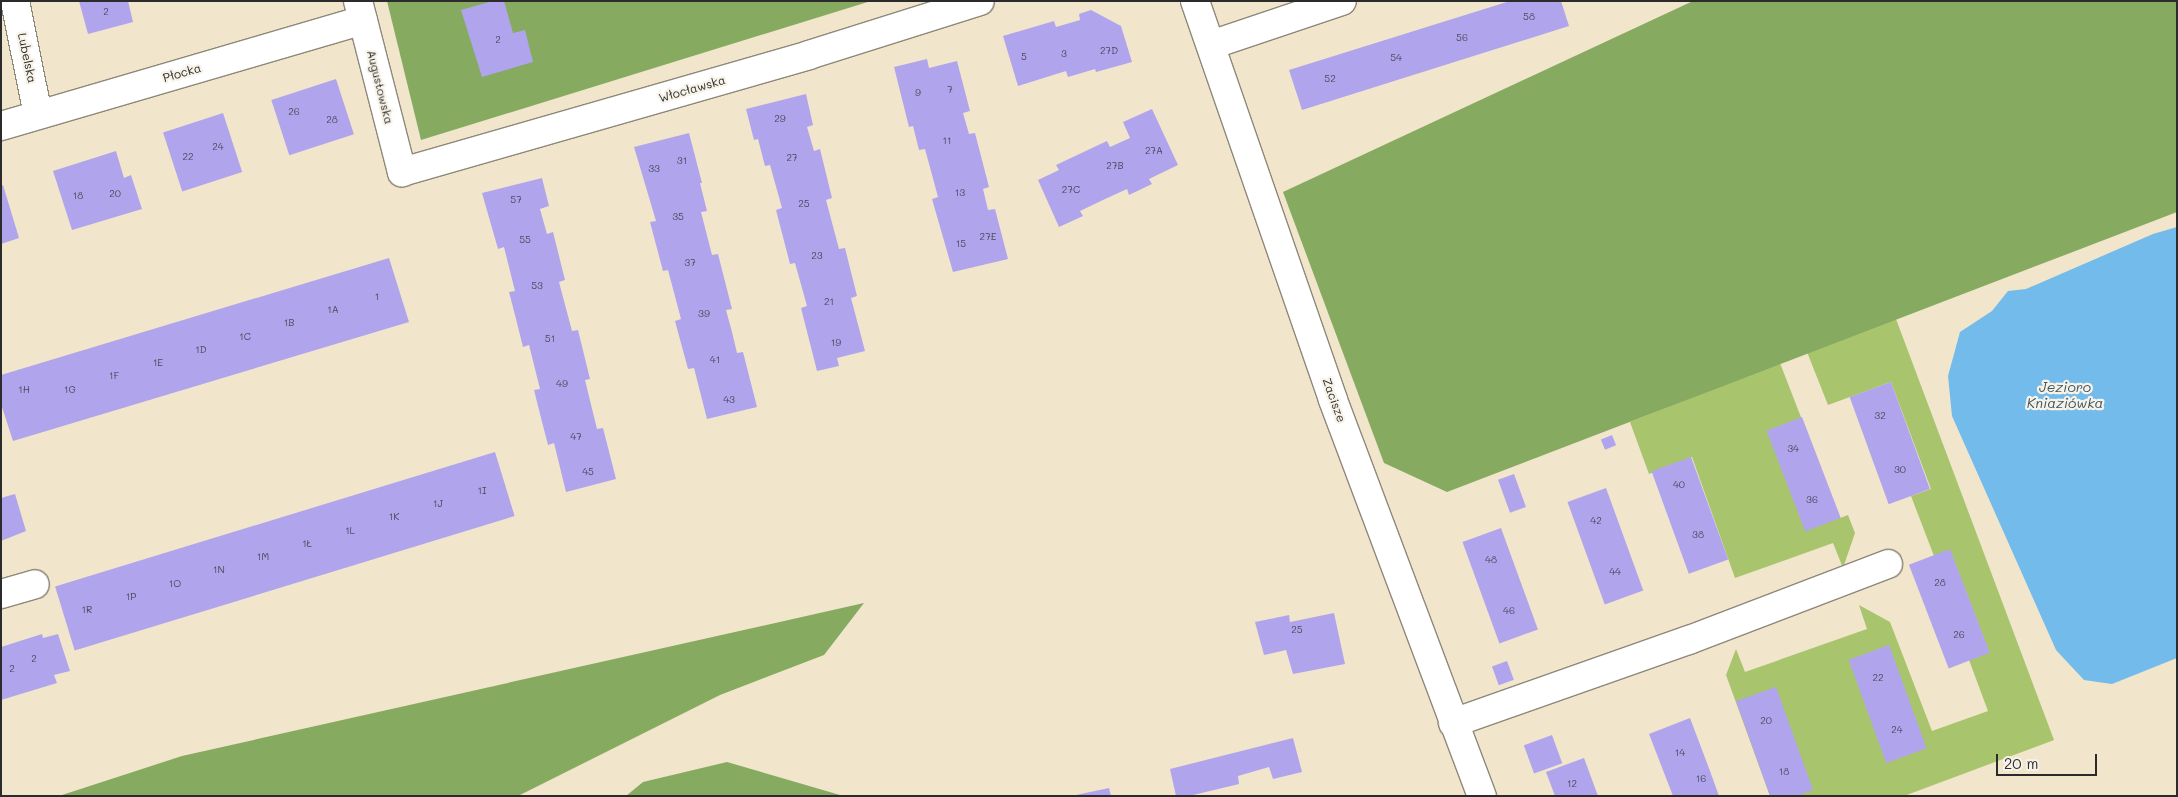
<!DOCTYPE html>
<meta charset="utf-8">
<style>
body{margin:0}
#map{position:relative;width:2178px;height:797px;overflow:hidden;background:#f1e5cb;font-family:Mali,sans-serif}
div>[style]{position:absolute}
.green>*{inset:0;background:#a8c56d}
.forest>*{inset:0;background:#86aa60}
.water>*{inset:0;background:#72bbea}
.building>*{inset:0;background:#b0a5ed;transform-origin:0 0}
.roads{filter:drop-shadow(1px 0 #8e887b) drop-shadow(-1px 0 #8e887b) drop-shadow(0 1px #8e887b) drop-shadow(0 -1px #8e887b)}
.minor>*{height:28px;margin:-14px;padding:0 14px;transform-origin:14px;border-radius:14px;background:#fff}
span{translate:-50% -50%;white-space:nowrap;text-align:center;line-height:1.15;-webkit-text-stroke:4.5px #f7f3e8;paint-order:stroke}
.number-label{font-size:10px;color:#4c4a5c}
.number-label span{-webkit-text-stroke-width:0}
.street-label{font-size:12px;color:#2b2b2b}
.water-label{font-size:14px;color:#405664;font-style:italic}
.frame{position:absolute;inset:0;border:2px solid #2b2b2b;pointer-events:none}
.scale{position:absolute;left:1996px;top:754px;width:101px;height:22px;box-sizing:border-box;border:2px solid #2b2b2b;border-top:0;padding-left:6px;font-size:15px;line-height:18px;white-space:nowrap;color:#2b2b2b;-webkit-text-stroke:4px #f7f3e8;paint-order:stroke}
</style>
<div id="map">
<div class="green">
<div style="clip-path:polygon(1896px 319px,2054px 740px,1904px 796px,1770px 796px,1726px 675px,1736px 649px,1745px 672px,1867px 629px,1859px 605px,1890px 622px,1932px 731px,1988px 711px,1969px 660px,1989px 652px,1950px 550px,1934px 556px,1911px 496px,1931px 489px,1891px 382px,1828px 405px,1807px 352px)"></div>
<div style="clip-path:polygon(1780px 363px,1840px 518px,1848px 515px,1855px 533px,1843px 568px,1833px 543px,1735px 578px,1692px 457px,1649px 474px,1630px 422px)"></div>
</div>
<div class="forest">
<div style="clip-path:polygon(387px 1px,871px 1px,421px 140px)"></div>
<div style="clip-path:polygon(1693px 1px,2177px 1px,2177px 212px,1447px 492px,1384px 463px,1283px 192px)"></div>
<div style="clip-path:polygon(864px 603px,824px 655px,720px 695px,518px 796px,59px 796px,182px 756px)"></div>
<div style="clip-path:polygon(727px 762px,840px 795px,840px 796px,626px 796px,643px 782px)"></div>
</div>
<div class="water">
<div style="clip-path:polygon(2177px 227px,2177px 658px,2112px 684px,2084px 680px,2056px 650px,1952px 416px,1948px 376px,1960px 332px,1992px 311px,2008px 291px,2026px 289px,2153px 234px)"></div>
</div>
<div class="building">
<div style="clip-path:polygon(79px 1px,128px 1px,133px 22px,88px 34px)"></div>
<div style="clip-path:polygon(493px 1px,504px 1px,513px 33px,525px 30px,533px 62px,482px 77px,461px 10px)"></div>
<div style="clip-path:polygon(1510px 1px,1561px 1px,1569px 26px,1302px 110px,1289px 70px)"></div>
<div style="clip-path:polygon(1091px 10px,1121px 26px,1132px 62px,1096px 72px,1095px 69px,1068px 77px,1066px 71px,1018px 86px,1003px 36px,1054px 21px,1056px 27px,1080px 20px,1079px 14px)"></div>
<div style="clip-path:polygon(927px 59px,929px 68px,957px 61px,970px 111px,963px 113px,969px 134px,975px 133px,989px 187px,983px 189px,988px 210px,995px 209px,1008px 259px,953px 272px,932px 199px,938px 197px,925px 149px,919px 150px,913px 126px,909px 127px,894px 67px)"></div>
<div style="left:336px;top:79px;width:58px;height:68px;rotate:72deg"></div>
<div style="clip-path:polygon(806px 94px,813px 125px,807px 127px,814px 151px,820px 149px,832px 198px,826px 200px,839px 249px,845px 248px,857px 296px,851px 298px,865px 351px,837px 358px,839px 366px,817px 371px,801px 308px,807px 306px,795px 263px,790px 264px,776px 210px,782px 208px,770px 165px,765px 166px,758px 139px,754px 140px,746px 109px)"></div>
<div style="clip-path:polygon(1152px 109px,1178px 165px,1149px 179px,1152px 184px,1129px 195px,1127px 189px,1103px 200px,1080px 211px,1083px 216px,1059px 227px,1038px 180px,1059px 170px,1056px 165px,1107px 141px,1110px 147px,1130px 138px,1123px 122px)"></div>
<div style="left:223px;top:113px;width:62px;height:63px;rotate:72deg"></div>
<div style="clip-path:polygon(689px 133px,702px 183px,700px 183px,707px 211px,701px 212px,712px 255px,718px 254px,732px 309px,726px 310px,732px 332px,737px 353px,743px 352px,757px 407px,707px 419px,694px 368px,688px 369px,675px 321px,681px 319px,668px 270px,663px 271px,650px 222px,656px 221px,634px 147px)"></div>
<div style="clip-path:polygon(116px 151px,124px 178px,131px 175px,142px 209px,72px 230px,53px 171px)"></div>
<div style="clip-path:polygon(542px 178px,549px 206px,540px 209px,547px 234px,553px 232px,565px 280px,559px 282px,572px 331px,578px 330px,590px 379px,585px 380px,597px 429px,603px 428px,616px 479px,566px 492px,554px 443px,548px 445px,541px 418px,534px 390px,540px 389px,529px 345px,523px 347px,516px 319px,509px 292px,515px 291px,504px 247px,498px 249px,482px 193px)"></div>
<div style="clip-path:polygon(3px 185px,19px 238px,1px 244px,1px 186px)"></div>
<div style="clip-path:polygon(389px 258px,409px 322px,13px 441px,1px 404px,1px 375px)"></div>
<div style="left:1891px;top:382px;width:114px;height:44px;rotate:70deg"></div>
<div style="left:1802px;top:417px;width:108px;height:38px;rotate:69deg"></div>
<div style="left:1612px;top:435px;width:11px;height:12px;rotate:68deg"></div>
<div style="left:495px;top:452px;width:67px;height:460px;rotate:73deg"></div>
<div style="left:1691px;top:457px;width:109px;height:42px;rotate:70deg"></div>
<div style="left:1514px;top:474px;width:35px;height:17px;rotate:70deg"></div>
<div style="left:1606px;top:488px;width:109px;height:41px;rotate:70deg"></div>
<div style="clip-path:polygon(15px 494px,26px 531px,1px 541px,1px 498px)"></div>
<div style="left:1501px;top:528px;width:108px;height:41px;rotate:70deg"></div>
<div style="left:1950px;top:549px;width:111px;height:44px;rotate:69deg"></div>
<div style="clip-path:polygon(1334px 613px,1345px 664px,1293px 674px,1286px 650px,1264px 655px,1255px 622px,1289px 615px,1290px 622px)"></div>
<div style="clip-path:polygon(42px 634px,43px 638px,58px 634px,70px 671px,54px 675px,57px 683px,1px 700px,1px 647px)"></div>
<div style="left:1889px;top:645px;width:110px;height:43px;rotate:70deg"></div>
<div style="left:1507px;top:661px;width:20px;height:16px;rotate:70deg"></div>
<div style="clip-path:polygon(1776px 687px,1813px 790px,1797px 796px,1770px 796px,1736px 701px)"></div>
<div style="clip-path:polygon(1690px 718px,1710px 771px,1719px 796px,1673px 796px,1649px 734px)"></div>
<div style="left:1552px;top:735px;width:30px;height:30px;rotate:70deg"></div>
<div style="clip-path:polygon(1293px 738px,1302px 772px,1273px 779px,1269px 767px,1238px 776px,1239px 784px,1189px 796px,1176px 796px,1170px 769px)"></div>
<div style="clip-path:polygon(1584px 758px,1598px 796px,1555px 796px,1546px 772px)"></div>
<div style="clip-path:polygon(1109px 788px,1111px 796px,1076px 796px,1076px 795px)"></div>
</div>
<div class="roads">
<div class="minor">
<div style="left:15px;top:1px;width:116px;rotate:78.6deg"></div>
<div style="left:358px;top:1px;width:177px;rotate:75.6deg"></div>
<div style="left:402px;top:172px;width:423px;rotate:-16deg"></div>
<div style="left:809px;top:55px;width:179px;rotate:-17.5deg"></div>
<div style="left:1195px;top:1px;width:422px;rotate:70.9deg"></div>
<div style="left:1333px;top:400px;width:423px;rotate:69.4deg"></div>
<div style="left:1211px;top:45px;width:138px;rotate:-18.6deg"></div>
<div style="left:1px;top:126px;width:377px;rotate:-16.3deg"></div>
<div style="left:1px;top:594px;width:35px;rotate:-16deg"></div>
<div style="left:1453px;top:723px;width:250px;rotate:-19.4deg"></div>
<div style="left:1689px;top:640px;width:213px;rotate:-20.9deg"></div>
</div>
</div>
<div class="number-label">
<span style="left:106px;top:12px">2</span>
<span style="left:1529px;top:17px">58</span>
<span style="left:1462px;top:38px">56</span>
<span style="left:498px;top:40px">2</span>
<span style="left:1109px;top:51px">27D</span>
<span style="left:1064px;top:54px">3</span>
<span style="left:1024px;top:57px">5</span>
<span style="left:1396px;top:58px">54</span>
<span style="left:1330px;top:79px">52</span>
<span style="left:950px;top:90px">7</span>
<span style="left:918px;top:93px">9</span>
<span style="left:294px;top:112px">26</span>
<span style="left:780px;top:119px">29</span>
<span style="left:332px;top:120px">28</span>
<span style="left:947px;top:141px">11</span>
<span style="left:218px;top:147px">24</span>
<span style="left:1154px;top:151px">27A</span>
<span style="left:188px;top:157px">22</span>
<span style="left:792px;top:158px">27</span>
<span style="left:682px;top:161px">31</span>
<span style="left:1115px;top:166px">27B</span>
<span style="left:654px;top:169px">33</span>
<span style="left:1071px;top:190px">27C</span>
<span style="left:960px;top:193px">13</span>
<span style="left:115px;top:194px">20</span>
<span style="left:78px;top:196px">18</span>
<span style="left:516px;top:200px">57</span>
<span style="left:804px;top:204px">25</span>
<span style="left:678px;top:217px">35</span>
<span style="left:988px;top:237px">27E</span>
<span style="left:525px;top:240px">55</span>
<span style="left:961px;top:244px">15</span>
<span style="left:817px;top:256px">23</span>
<span style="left:690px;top:263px">37</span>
<span style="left:537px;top:286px">53</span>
<span style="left:377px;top:297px">1</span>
<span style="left:829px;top:302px">21</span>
<span style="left:333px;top:310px">1A</span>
<span style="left:704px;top:314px">39</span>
<span style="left:289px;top:323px">1B</span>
<span style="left:245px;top:337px">1C</span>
<span style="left:550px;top:339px">51</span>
<span style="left:836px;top:343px">19</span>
<span style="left:201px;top:350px">1D</span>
<span style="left:715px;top:360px">41</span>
<span style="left:158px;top:363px">1E</span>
<span style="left:114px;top:376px">1F</span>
<span style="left:562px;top:384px">49</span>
<span style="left:24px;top:390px">1H</span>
<span style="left:70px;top:390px">1G</span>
<span style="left:729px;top:400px">43</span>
<span style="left:1880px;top:416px">32</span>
<span style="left:576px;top:437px">47</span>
<span style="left:1793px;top:449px">34</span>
<span style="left:1900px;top:470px">30</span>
<span style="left:588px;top:472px">45</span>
<span style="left:1679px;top:485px">40</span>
<span style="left:482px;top:491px">1I</span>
<span style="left:1812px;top:500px">36</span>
<span style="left:438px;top:504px">1J</span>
<span style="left:394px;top:517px">1K</span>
<span style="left:1596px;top:521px">42</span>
<span style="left:350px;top:531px">1L</span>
<span style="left:1698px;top:535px">38</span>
<span style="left:307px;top:544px">1Ł</span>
<span style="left:263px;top:557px">1M</span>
<span style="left:1491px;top:560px">48</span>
<span style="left:219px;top:570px">1N</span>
<span style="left:1615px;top:572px">44</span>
<span style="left:1940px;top:583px">28</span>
<span style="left:175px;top:584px">1O</span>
<span style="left:131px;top:597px">1P</span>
<span style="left:87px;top:610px">1R</span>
<span style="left:1509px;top:611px">46</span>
<span style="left:1297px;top:630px">25</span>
<span style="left:1959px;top:635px">26</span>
<span style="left:34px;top:659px">2</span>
<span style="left:12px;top:669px">2</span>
<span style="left:1878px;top:678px">22</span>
<span style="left:1766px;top:721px">20</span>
<span style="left:1897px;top:730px">24</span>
<span style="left:1680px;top:753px">14</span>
<span style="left:1784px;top:772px">18</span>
<span style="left:1701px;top:779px">16</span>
<span style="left:1572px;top:784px">12</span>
</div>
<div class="street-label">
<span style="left:27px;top:58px;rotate:78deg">Lubelska</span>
<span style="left:182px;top:73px;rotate:-16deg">Płocka</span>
<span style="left:380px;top:87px;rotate:76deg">Augustowska</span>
<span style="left:692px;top:89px;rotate:-16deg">Włocławska</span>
<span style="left:1334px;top:400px;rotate:70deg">Zacisze</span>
</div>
<div class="water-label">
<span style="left:2065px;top:395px">Jezioro<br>Kniaziówka</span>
</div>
<div class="frame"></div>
<div class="scale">20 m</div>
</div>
